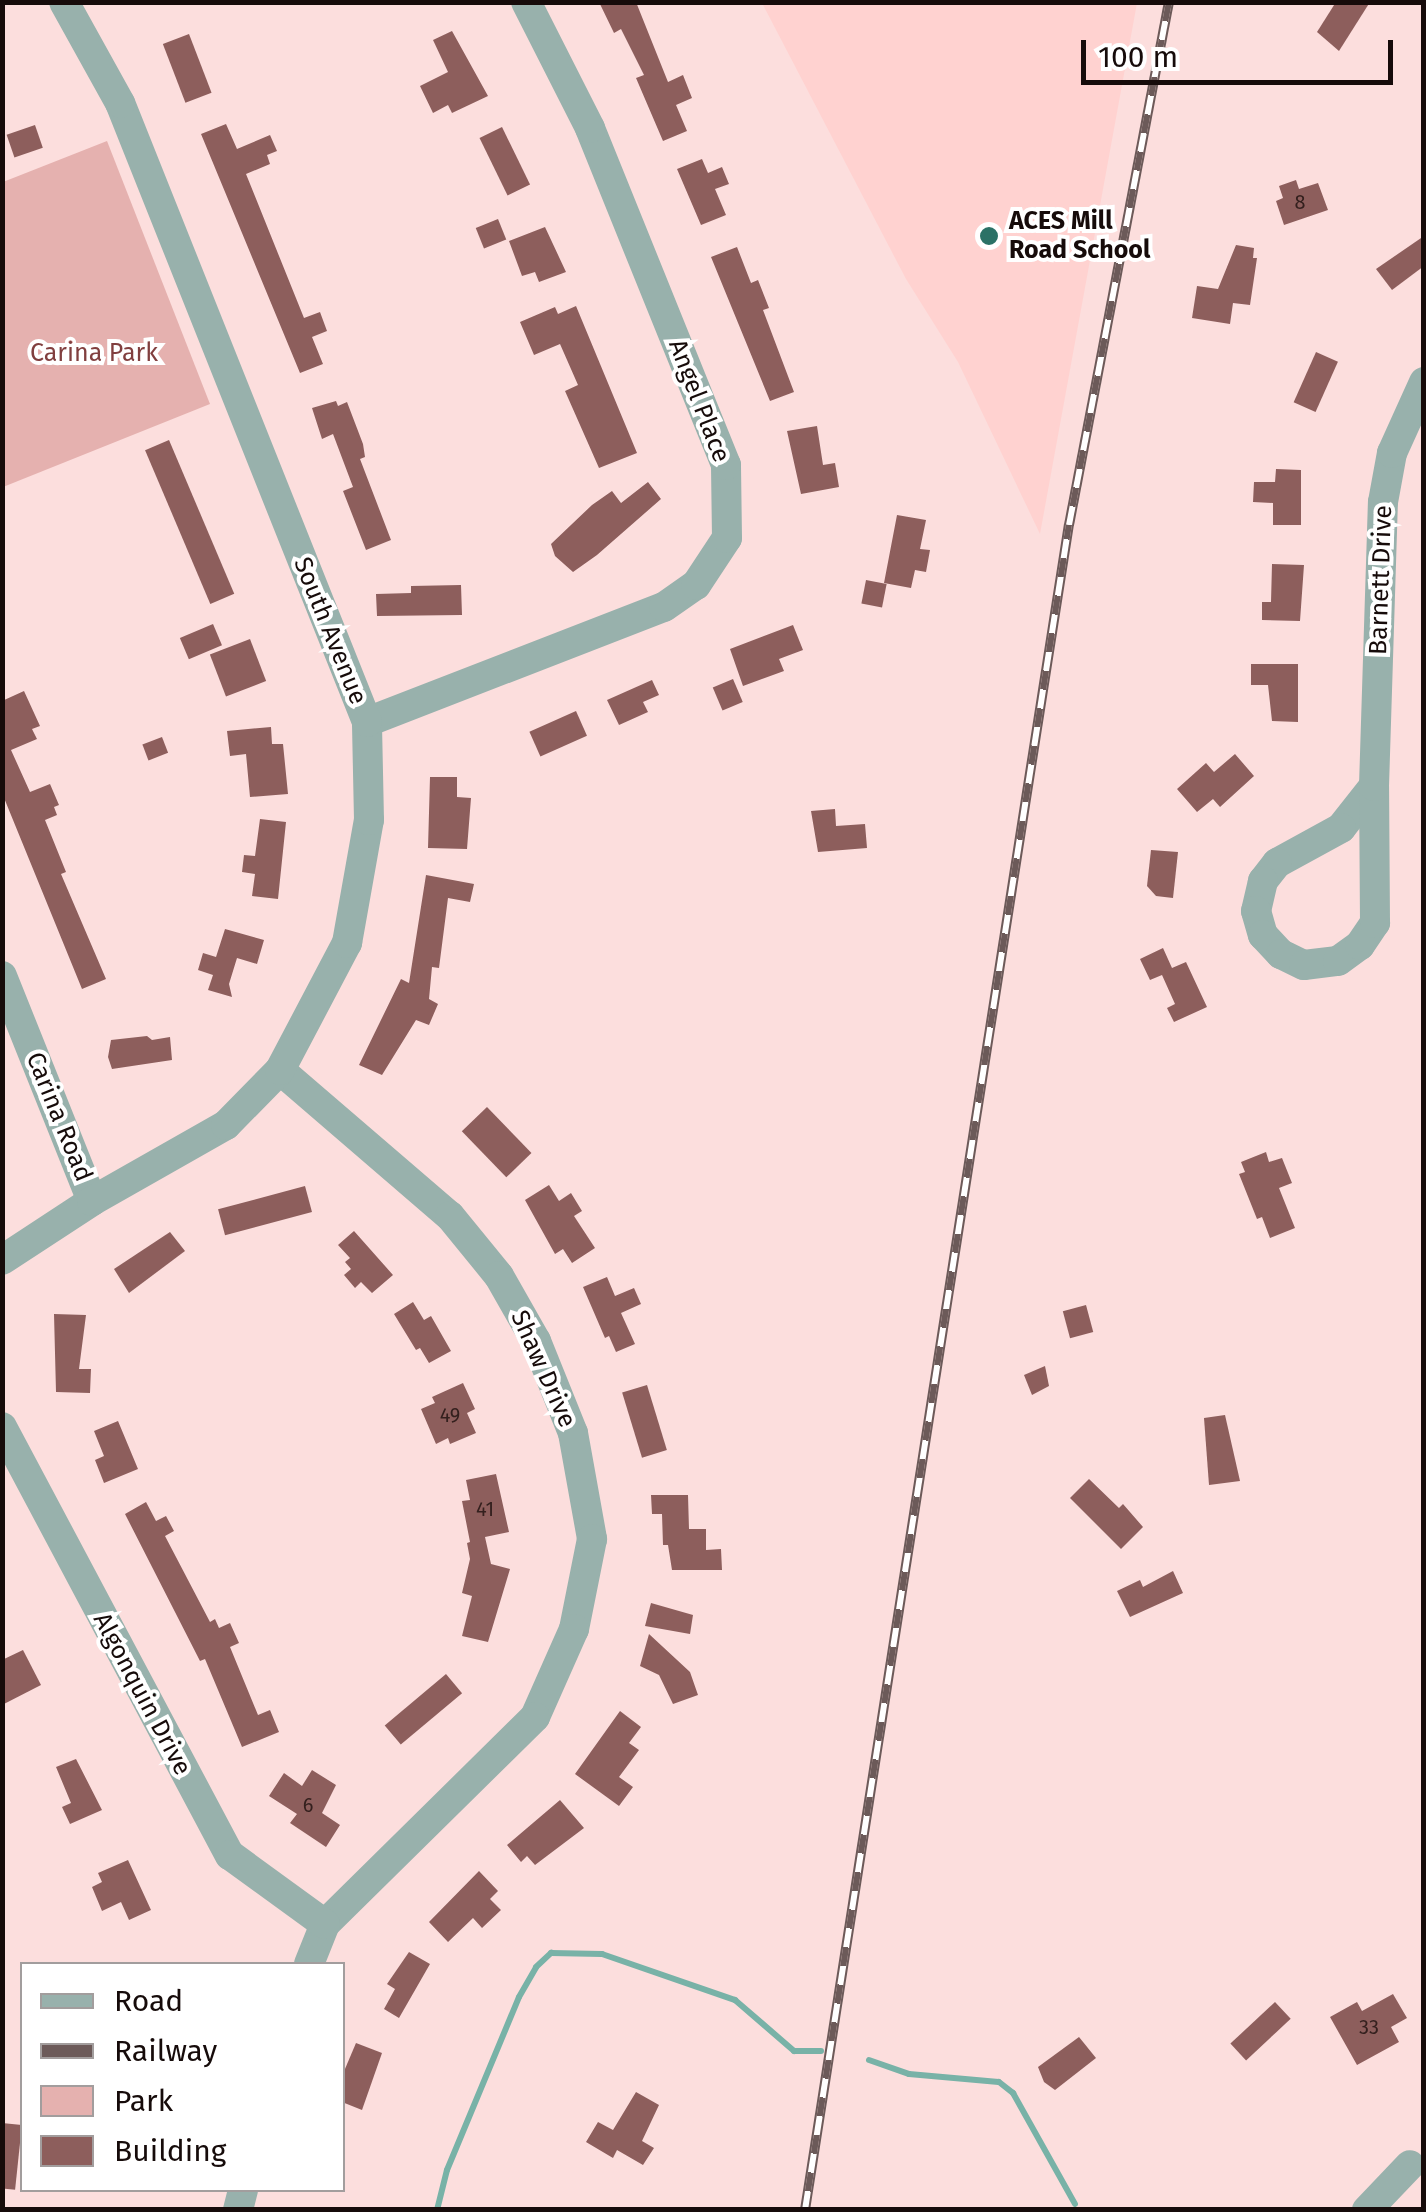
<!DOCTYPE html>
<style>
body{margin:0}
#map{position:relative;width:1426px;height:2212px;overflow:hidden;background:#fcdedd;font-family:"Fira Sans",sans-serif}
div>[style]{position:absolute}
.built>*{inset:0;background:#ffd2d0}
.green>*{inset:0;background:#e5b1af}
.stream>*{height:6px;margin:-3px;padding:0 3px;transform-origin:3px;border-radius:3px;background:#78b2a7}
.building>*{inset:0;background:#8d5e5c;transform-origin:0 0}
.minor>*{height:30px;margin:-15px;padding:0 15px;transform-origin:15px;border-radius:15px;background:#98b1ac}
.rail>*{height:10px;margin-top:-5px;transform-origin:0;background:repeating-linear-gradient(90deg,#fff 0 19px,#6c5a59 0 38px);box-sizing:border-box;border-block:2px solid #6c5a59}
.dots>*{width:28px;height:28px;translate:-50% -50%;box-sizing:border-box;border:5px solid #fff;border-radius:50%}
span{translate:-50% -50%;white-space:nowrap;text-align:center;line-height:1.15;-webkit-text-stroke:8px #fff;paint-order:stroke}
.number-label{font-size:20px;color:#34201e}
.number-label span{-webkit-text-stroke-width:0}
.poi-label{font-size:25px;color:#160b0a;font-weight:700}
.left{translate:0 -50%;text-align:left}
.park-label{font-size:25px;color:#813f3f}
.street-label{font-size:25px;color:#160b0a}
.frame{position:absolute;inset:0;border:5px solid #160b0a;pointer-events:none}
.legend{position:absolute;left:20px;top:1962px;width:325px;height:230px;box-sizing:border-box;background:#fff;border:2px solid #a29d9d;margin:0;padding:12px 18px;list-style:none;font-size:30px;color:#160b0a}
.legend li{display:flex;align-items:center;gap:20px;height:50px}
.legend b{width:50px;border:2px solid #a29d9d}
.scale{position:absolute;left:1081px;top:40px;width:312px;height:45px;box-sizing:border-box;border:5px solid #160b0a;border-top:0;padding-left:12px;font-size:30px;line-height:35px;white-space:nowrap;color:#160b0a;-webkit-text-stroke:8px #fff;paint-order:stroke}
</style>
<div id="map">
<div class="built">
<div style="clip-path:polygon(762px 3px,1137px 3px,1040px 534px,958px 362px,906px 279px)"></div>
</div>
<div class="green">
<div style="clip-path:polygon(107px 141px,210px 404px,3px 487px,3px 182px)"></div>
</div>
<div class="stream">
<div style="left:869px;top:2060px;width:42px;rotate:19.3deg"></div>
<div style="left:909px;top:2074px;width:90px;rotate:5.1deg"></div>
<div style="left:999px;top:2082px;width:18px;rotate:38deg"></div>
<div style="left:1013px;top:2093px;width:127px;rotate:60.8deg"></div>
<div style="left:437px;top:2210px;width:41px;rotate:-76deg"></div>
<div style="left:447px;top:2170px;width:187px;rotate:-67.4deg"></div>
<div style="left:519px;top:1997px;width:34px;rotate:-60deg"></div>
<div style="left:536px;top:1967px;width:21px;rotate:-43deg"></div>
<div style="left:551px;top:1953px;width:51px;rotate:1.1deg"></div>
<div style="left:602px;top:1954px;width:141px;rotate:19.1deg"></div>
<div style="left:735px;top:2000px;width:78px;rotate:40.8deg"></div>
<div style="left:794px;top:2051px;width:27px"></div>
</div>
<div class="building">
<div style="clip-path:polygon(599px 2px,636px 2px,668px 82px,683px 75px,692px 98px,676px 105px,687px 131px,663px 141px,636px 78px,644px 75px,621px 29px,614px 33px)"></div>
<div style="clip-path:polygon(1336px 2px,1370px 2px,1339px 51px,1317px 32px)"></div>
<div style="clip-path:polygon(452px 31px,488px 96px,452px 113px,448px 105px,433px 113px,420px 86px,448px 72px,433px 40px)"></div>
<div style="left:189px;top:34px;width:63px;height:28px;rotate:69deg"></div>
<div style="clip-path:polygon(226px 124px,237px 149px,270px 135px,277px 151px,267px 155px,270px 164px,246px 174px,304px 318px,320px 312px,327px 331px,312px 337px,323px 364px,300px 373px,201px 134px)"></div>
<div style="left:35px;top:125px;width:24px;height:30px;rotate:71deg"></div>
<div style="left:502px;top:127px;width:64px;height:25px;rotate:64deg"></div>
<div style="clip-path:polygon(702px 159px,708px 173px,722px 167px,729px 184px,715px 189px,726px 215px,701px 225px,677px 169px)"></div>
<div style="clip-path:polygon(1296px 180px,1299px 189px,1318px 183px,1328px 210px,1284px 225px,1276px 201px,1283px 198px,1279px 186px)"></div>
<div style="left:498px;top:219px;width:22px;height:24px;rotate:68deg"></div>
<div style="clip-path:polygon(545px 227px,566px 272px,539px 282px,535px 272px,522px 276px,509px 241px)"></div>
<div style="clip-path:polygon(1424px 236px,1424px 266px,1392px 290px,1376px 269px)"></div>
<div style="clip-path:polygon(1236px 245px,1254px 248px,1253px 258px,1257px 258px,1250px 305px,1233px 303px,1230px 324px,1192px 318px,1197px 286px,1218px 289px)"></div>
<div style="clip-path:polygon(737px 247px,751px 283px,758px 280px,769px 308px,763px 310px,794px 392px,770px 401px,711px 257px)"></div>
<div style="clip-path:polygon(576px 306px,637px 453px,599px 468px,565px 391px,578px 385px,560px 344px,534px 355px,520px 322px,555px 307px,558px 314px)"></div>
<div style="left:1316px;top:352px;width:24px;height:55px;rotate:24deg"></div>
<div style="clip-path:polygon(336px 401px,338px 406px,347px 402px,363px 444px,365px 457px,360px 459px,391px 540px,366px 550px,343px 491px,353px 487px,333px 434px,322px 439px,312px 408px)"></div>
<div style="clip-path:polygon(817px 426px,823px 465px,835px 463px,839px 487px,801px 494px,787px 431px)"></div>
<div style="left:169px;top:440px;width:167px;height:26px;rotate:67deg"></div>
<div style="clip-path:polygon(1276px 469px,1301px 470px,1301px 525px,1273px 525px,1273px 503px,1253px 502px,1254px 482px,1275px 482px)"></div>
<div style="clip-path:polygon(648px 482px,661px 499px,597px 555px,573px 572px,555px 556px,551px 544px,592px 505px,612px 491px,621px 503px)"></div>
<div style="clip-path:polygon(897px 515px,926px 520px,920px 549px,930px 550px,926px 572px,915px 570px,911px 588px,884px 583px)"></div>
<div style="clip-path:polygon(1272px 564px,1304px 565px,1300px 621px,1262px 620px,1262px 602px,1271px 602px)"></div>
<div style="left:866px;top:580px;width:21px;height:24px;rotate:11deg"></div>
<div style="clip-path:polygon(461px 585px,462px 615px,377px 616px,376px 594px,411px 593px,411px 586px)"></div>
<div style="left:213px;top:624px;width:23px;height:36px;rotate:67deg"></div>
<div style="clip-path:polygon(793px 625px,803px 650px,779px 659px,784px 671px,743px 686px,730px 649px)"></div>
<div style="left:250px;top:639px;width:45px;height:43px;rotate:69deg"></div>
<div style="clip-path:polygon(1251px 664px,1298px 664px,1298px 722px,1272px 721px,1268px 685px,1251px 685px)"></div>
<div style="left:733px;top:679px;width:25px;height:22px;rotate:67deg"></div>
<div style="clip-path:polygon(652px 680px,659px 695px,643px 702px,648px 712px,619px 725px,607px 700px)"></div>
<div style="clip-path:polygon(24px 691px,40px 726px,32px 729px,37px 739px,11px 750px,30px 792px,50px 784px,59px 805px,54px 807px,57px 815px,45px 820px,66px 872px,61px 874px,106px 979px,82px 989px,2px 793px,2px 701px)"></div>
<div style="left:576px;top:711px;width:27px;height:51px;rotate:66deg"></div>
<div style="clip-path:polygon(271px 727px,272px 744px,283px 744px,288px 794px,250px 797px,246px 754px,230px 756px,227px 731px)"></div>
<div style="left:162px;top:737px;width:17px;height:21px;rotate:69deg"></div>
<div style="clip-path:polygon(1235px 754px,1254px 776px,1220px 807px,1213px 799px,1197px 812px,1177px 789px,1206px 763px,1214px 772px)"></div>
<div style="clip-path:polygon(430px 777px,457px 777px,457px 797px,471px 798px,467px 849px,428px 848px)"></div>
<div style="clip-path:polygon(835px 809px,836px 826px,865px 824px,867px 848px,818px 852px,811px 811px)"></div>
<div style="clip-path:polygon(260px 819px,286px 822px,278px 899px,252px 896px,255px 874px,242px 872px,244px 855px,255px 856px)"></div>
<div style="clip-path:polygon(1151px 850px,1178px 852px,1173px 898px,1156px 896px,1147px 886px)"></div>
<div style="clip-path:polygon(426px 875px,474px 884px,470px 902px,448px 898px,439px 968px,432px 967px,429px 999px,438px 1004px,429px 1025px,416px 1020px,382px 1075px,359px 1065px,401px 979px,409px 983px)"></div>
<div style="clip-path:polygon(225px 929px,264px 940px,257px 964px,237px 958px,229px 984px,232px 997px,208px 990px,213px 975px,198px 970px,203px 953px,216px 957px)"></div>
<div style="clip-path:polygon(1163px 948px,1172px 968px,1186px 962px,1207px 1007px,1174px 1022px,1167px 1008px,1175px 1004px,1162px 975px,1150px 980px,1140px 959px)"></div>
<div style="clip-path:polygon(147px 1036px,152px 1040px,170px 1037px,172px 1060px,112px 1069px,108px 1057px,111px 1040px)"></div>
<div style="left:487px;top:1107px;width:64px;height:35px;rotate:46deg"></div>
<div style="clip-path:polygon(1266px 1152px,1269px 1162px,1282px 1158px,1292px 1183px,1279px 1188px,1295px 1228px,1270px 1238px,1262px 1217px,1257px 1219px,1239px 1174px,1245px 1172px,1241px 1162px)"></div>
<div style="clip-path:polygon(549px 1185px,559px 1201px,571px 1193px,582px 1211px,574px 1216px,595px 1248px,572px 1263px,563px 1249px,555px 1254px,525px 1200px)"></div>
<div style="left:305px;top:1186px;width:27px;height:90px;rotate:75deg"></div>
<div style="clip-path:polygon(354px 1231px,393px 1275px,372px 1293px,361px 1282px,355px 1288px,344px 1275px,351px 1269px,345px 1262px,350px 1258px,338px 1245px)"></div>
<div style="clip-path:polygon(170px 1232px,185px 1251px,129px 1293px,114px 1269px)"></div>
<div style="clip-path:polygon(607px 1277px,615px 1296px,634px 1288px,641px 1304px,621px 1313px,635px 1344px,616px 1352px,609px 1336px,605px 1338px,583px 1287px)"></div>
<div style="clip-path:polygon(413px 1302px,424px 1320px,431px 1316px,451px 1351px,429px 1363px,420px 1348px,416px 1350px,394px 1314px)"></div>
<div style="left:1086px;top:1305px;width:28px;height:24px;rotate:75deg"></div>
<div style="clip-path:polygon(54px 1314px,86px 1315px,79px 1369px,91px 1369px,90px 1393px,56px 1392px)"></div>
<div style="clip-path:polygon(1045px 1366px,1049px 1386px,1032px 1395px,1024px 1375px)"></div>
<div style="clip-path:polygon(463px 1383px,475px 1409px,467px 1413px,476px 1433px,450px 1444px,448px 1438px,436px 1444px,421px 1409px,435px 1403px,432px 1397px)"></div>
<div style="left:647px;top:1385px;width:68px;height:26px;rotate:73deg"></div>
<div style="clip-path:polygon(1225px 1415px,1240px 1481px,1209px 1485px,1204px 1418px)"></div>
<div style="clip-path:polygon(118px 1421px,138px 1469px,104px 1483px,95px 1460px,104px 1456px,94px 1431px)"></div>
<div style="clip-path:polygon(496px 1474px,509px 1532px,485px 1537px,491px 1564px,510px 1569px,488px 1642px,462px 1636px,472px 1596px,462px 1593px,470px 1559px,467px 1543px,470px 1542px,462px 1501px,470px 1500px,466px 1480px)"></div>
<div style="clip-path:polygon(1089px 1479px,1119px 1508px,1123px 1504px,1143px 1527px,1121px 1549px,1070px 1498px)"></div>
<div style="clip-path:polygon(651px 1495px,688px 1495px,689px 1529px,706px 1529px,706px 1550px,721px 1549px,722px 1570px,672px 1570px,668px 1545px,663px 1545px,662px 1514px,652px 1514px)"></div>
<div style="clip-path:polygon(146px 1502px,156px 1521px,166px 1516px,174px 1531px,165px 1536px,210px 1622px,215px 1619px,219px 1628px,230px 1623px,239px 1643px,230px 1647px,258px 1715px,270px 1710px,279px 1732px,242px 1747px,205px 1659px,200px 1661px,125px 1514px)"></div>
<div style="clip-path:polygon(1173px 1571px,1183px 1593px,1130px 1617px,1117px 1591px,1140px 1580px,1143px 1587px)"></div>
<div style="clip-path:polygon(651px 1603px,693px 1615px,690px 1634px,645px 1626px)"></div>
<div style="clip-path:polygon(649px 1634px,690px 1672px,698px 1695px,673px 1704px,659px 1675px,640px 1666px)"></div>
<div style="clip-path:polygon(23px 1650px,41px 1685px,2px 1705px,2px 1660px)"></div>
<div style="left:446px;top:1674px;width:25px;height:80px;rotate:50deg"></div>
<div style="clip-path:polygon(620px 1711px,641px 1727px,629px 1743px,639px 1750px,619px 1777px,633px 1787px,619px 1806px,575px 1774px)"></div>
<div style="clip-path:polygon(76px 1759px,102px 1810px,70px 1824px,62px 1807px,71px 1803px,56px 1767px)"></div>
<div style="clip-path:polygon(312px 1770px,336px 1785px,322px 1813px,340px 1825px,326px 1847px,290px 1823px,297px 1814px,269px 1796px,284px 1773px,302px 1786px)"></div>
<div style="clip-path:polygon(560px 1800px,584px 1828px,535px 1865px,527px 1856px,521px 1862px,507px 1845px)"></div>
<div style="clip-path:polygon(128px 1860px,151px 1910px,129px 1920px,121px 1902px,102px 1911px,92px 1887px,102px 1882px,98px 1873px)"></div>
<div style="clip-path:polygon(479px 1871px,498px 1891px,490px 1899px,501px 1910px,482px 1928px,473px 1918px,448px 1942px,429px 1922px)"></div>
<div style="clip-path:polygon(409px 1952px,430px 1964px,399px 2018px,384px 2009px,395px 1989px,387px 1984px)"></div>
<div style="clip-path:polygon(1393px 1994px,1407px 2018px,1391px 2027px,1399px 2042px,1357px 2065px,1330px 2017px,1357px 2002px,1362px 2011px)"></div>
<div style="left:1275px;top:2002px;width:23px;height:61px;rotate:47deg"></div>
<div style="clip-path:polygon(1079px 2037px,1096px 2058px,1055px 2090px,1044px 2082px,1038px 2067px)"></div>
<div style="clip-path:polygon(356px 2043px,382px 2053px,362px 2110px,342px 2102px,342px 2076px)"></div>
<div style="clip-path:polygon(636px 2092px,659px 2105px,642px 2141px,654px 2148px,643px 2165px,617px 2150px,613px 2158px,586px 2142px,598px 2122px,613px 2130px)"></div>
<div style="left:2px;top:2123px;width:20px;height:65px;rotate:6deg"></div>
</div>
<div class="minor">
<div style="left:367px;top:722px;width:318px;rotate:-21.2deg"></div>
<div style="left:664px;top:607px;width:39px;rotate:-35deg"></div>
<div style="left:696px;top:585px;width:56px;rotate:-56.6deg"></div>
<div style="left:727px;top:538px;width:73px;rotate:-90.8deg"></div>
<div style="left:726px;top:465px;width:363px;rotate:-112deg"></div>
<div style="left:590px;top:128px;width:141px;rotate:-116.9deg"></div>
<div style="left:1374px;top:786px;width:53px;rotate:128.2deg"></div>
<div style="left:1341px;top:828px;width:73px;rotate:151.3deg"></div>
<div style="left:1277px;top:863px;width:23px;rotate:128deg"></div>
<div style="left:1263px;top:881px;width:31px;rotate:103deg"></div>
<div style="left:1256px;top:911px;width:25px;rotate:74deg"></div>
<div style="left:1263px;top:935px;width:26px;rotate:47deg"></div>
<div style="left:1281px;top:954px;width:25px;rotate:26deg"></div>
<div style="left:1304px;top:965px;width:34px;rotate:-7deg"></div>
<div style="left:1338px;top:961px;width:27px;rotate:-36deg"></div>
<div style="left:1360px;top:945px;width:27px;rotate:-56deg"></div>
<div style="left:1375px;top:923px;width:137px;rotate:-90.4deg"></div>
<div style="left:1374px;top:786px;width:284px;rotate:-88.2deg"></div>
<div style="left:1383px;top:502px;width:50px;rotate:-79.6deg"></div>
<div style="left:1392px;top:453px;width:78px;rotate:-65.7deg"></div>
<div style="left:2px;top:976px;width:242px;rotate:68.2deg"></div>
<div style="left:280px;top:1070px;width:224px;rotate:40.7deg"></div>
<div style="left:450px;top:1216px;width:77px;rotate:50.8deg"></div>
<div style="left:499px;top:1276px;width:75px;rotate:60.4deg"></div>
<div style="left:536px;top:1341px;width:99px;rotate:68.1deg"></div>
<div style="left:573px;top:1433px;width:108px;rotate:79.8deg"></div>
<div style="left:592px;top:1539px;width:92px;rotate:101.3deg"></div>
<div style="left:574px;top:1629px;width:96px;rotate:113.9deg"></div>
<div style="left:535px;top:1717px;width:295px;rotate:135.4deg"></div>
<div style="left:325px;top:1924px;width:43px;rotate:111.8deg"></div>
<div style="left:2px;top:1260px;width:108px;rotate:-33.2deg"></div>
<div style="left:92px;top:1201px;width:154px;rotate:-29.6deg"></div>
<div style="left:226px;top:1125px;width:77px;rotate:-45.5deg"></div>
<div style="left:280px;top:1070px;width:144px;rotate:-62.2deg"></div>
<div style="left:347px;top:943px;width:125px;rotate:-79.9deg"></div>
<div style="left:369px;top:820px;width:98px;rotate:-91.2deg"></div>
<div style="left:367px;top:722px;width:666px;rotate:-111.75deg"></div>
<div style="left:120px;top:103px;width:115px;rotate:-119deg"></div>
<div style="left:2px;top:1427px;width:485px;rotate:62deg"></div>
<div style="left:230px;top:1855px;width:117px;rotate:36deg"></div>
<div style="left:238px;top:2210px;width:21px;rotate:-76deg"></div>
<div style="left:1367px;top:2210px;width:62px;rotate:-46.3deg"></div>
</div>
<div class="rail">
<div style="left:805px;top:2210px;width:1706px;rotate:-81.1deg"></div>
<div style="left:1069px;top:525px;width:532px;rotate:-79.18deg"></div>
</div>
<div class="dots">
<div style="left:989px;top:236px;background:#2b7166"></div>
</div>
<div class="number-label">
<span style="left:1300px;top:202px">8</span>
<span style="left:450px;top:1415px">49</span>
<span style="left:485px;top:1509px">41</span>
<span style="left:308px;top:1805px">6</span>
<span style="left:1369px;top:2027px">33</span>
</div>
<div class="poi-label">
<span class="left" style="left:1009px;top:236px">ACES Mill<br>Road School</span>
</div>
<div class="park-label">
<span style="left:94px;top:353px">Carina Park</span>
</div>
<div class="street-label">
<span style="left:699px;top:401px;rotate:69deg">Angel Place</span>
<span style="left:1381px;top:580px;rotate:-88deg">Barnett Drive</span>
<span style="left:330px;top:631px;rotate:68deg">South Avenue</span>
<span style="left:59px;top:1117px;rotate:68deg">Carina Road</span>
<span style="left:543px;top:1369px;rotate:66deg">Shaw Drive</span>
<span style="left:142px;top:1694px;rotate:62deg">Algonquin Drive</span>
</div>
<div class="frame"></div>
<ul class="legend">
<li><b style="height:12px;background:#98b1ac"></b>Road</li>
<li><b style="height:12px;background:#6c5a59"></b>Railway</li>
<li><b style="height:28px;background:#e5b1af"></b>Park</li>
<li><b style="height:28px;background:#8d5e5c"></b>Building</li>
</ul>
<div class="scale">100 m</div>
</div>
